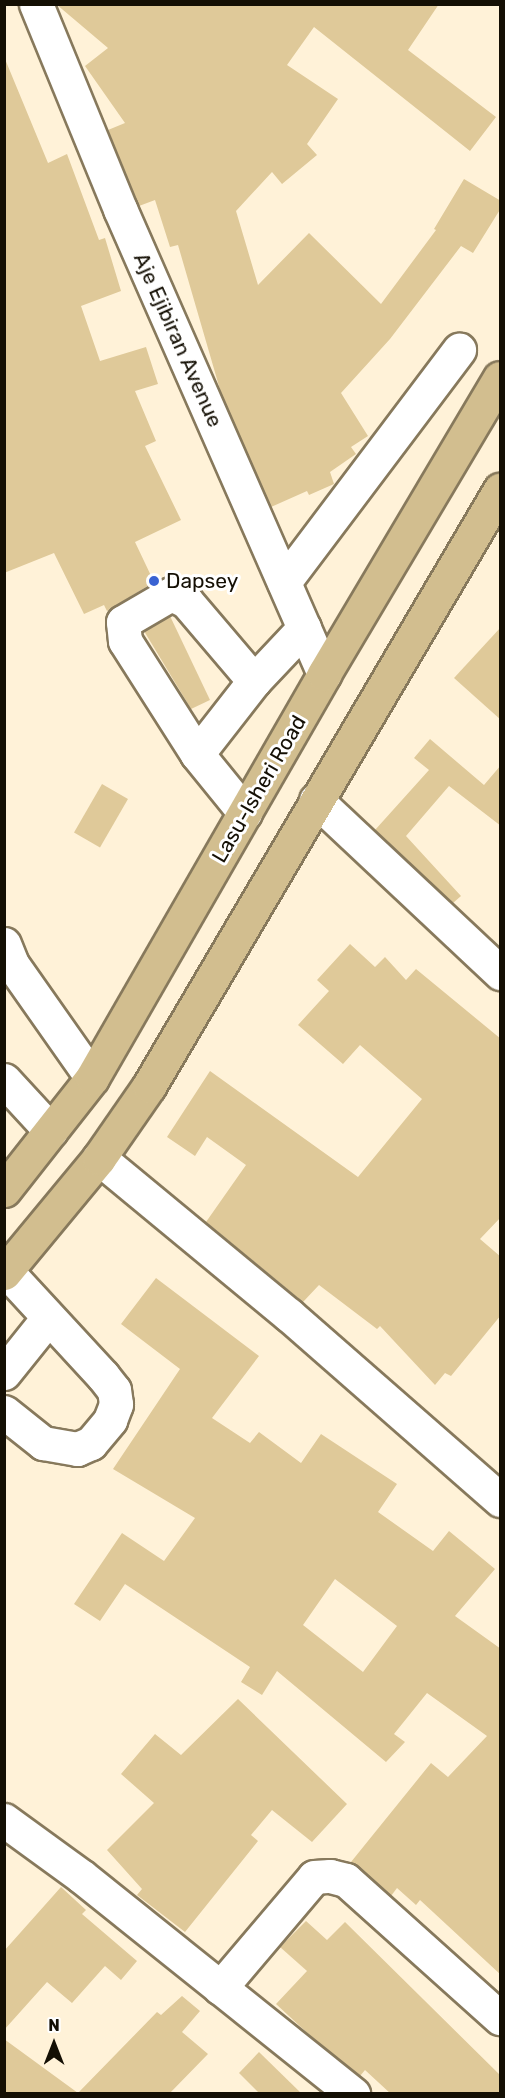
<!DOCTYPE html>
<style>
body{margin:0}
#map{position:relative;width:505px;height:2098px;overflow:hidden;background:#fff2d8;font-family:Rubik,sans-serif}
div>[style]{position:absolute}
.building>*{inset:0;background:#dfc999;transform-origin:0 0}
.roads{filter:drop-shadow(2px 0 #87795c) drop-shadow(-2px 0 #87795c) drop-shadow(0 2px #87795c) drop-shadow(0 -2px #87795c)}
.minor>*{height:33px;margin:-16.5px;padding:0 16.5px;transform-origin:16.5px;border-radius:16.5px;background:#fff}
.major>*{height:33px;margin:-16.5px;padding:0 16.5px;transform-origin:16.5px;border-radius:16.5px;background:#d2be8f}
.dots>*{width:16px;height:16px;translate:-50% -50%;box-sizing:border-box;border:3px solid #fff;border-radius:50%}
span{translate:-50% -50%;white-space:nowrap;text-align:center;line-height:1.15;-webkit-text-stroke:6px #fff;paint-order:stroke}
.street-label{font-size:21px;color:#140f04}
.poi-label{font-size:21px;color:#140f04}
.left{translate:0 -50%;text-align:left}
.frame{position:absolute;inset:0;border:6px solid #140f04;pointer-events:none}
.north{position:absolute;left:24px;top:2014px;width:60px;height:60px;-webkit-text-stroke:4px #fff;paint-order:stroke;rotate:0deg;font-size:16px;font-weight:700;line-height:24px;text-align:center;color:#140f04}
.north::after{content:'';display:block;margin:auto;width:21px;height:27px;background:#140f04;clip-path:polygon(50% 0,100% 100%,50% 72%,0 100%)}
</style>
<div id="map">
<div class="building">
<div style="clip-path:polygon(56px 4px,439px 4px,408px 50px,496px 117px,470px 151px,314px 27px,287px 65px,338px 99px,307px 144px,317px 155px,282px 184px,272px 172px,236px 211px,258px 285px,309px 233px,381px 304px,436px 230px,434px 229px,464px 179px,501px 201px,501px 208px,473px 253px,461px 246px,390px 339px,341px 393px,368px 436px,351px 447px,356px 454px,330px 472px,334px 484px,309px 495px,307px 491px,271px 507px,221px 393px,178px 245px,170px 247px,155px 200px,139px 206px,108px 130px,125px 123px,85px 66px,108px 48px)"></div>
<div style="clip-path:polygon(5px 59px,48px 163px,67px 154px,99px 240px,105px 238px,121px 291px,81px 306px,100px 361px,146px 347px,158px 384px,135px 391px,156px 441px,145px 446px,181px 520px,135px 542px,154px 582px,107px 611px,104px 605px,84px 614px,54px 553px,4px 573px)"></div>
<div style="clip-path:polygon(170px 616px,210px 700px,191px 709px,144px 631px)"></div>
<div style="clip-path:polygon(501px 627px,501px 720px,454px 678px)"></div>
<div style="clip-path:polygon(430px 739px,484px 785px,501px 765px,501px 826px,449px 786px,406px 836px,461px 896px,453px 903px,375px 830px,429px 770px,414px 758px)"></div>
<div style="left:102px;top:784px;width:30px;height:56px;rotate:30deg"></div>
<div style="clip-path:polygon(350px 944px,375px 967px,385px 957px,406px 980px,416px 969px,501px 1039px,501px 1217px,480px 1239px,501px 1257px,501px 1315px,451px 1376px,445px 1373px,435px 1385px,380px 1326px,377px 1329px,319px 1285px,303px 1302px,206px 1222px,246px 1165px,207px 1137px,195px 1156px,167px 1137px,210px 1071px,358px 1177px,422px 1099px,360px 1045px,343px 1064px,298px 1025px,329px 991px,317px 980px)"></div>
<div style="clip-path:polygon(evenodd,156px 1278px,259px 1356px,212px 1418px,250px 1443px,259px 1432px,301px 1463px,321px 1434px,397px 1484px,378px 1512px,433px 1551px,449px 1531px,495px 1569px,455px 1616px,501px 1649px,501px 1975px,420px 1900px,416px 1905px,397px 1888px,391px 1896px,351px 1862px,431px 1763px,448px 1777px,487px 1736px,427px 1693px,394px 1734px,405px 1742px,386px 1762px,277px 1671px,262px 1695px,241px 1682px,250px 1667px,125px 1584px,100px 1621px,74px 1604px,122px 1533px,164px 1561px,195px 1518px,113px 1469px,180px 1369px,121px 1324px,156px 1278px,335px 1579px,397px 1626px,363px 1672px,303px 1625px,335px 1579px)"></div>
<div style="clip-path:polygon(238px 1699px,347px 1804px,312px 1842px,272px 1810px,251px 1835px,258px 1841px,185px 1932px,137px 1895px,142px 1889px,107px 1850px,154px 1803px,121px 1774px,155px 1734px,181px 1755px)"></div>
<div style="clip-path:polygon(61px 1887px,86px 1910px,82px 1914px,137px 1961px,121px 1980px,105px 1966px,72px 2003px,47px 1982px,4px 2030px,4px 1951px)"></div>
<div style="clip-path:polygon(306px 1921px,327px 1940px,345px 1922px,501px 2076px,501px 2094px,391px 2094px,365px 2070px,360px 2076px,316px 2041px,276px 2004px,307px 1971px,280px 1947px)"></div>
<div style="clip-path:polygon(182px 1996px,200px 2011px,182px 2032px,208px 2054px,169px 2094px,4px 2094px,4px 2039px,78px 2093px,157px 2012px,161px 2015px)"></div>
<div style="clip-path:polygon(259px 2052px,302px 2094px,260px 2094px,239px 2073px)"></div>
</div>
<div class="roads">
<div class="minor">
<div style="left:36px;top:4px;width:222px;rotate:67.7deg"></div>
<div style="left:120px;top:209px;width:508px;rotate:66.31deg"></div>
<div style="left:284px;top:582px;width:291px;rotate:-53deg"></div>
<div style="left:197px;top:754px;width:93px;rotate:-52deg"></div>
<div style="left:254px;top:681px;width:73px;rotate:-46.7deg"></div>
<div style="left:316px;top:800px;width:253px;rotate:43.2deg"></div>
<div style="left:245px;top:813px;width:76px;rotate:-129.1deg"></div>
<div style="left:197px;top:754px;width:134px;rotate:-122.5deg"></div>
<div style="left:125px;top:641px;width:19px;rotate:-96deg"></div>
<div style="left:123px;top:622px;width:56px;rotate:-30.3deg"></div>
<div style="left:171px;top:594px;width:17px;rotate:25deg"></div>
<div style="left:186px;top:601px;width:105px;rotate:49.6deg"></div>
<div style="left:4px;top:944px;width:22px;rotate:68deg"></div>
<div style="left:12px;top:964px;width:139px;rotate:54.9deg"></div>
<div style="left:4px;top:1080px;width:69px;rotate:47.3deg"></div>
<div style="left:99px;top:1158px;width:246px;rotate:39.6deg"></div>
<div style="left:289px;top:1315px;width:281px;rotate:41.2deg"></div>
<div style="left:4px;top:1373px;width:70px;rotate:-51.3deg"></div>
<div style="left:4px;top:1412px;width:50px;rotate:38.5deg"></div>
<div style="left:43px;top:1443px;width:35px;rotate:10deg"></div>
<div style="left:77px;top:1449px;width:15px;rotate:-23deg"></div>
<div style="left:91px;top:1443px;width:30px;rotate:-50deg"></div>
<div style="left:110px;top:1420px;width:17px;rotate:-69deg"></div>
<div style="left:116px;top:1404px;width:14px;rotate:-98deg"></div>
<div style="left:114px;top:1390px;width:18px;rotate:-128deg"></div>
<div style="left:103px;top:1376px;width:143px;rotate:-132.7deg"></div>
<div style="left:4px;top:1820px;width:95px;rotate:36deg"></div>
<div style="left:81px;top:1876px;width:349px;rotate:38.7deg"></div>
<div style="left:220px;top:1988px;width:145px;rotate:-49.7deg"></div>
<div style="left:314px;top:1877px;width:16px;rotate:-4deg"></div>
<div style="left:330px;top:1876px;width:16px;rotate:14deg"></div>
<div style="left:346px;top:1880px;width:207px;rotate:41.9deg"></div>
</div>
<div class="major">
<div style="left:4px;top:1190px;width:142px;rotate:-51.8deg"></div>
<div style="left:92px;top:1078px;width:466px;rotate:-60.1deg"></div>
<div style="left:324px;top:674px;width:344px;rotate:-59.3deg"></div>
<div style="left:4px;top:1273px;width:149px;rotate:-50.4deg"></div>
<div style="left:99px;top:1158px;width:88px;rotate:-55.2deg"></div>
<div style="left:149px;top:1086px;width:692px;rotate:-59.51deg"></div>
</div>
</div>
<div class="dots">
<div style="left:154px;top:581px;background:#3962d2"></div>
</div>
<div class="street-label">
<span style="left:178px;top:340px;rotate:66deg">Aje Ejibiran Avenue</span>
<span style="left:259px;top:789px;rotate:-60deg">Lasu-Isheri Road</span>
</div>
<div class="poi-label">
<span class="left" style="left:166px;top:581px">Dapsey</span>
</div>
<div class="frame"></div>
<div class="north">N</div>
</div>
